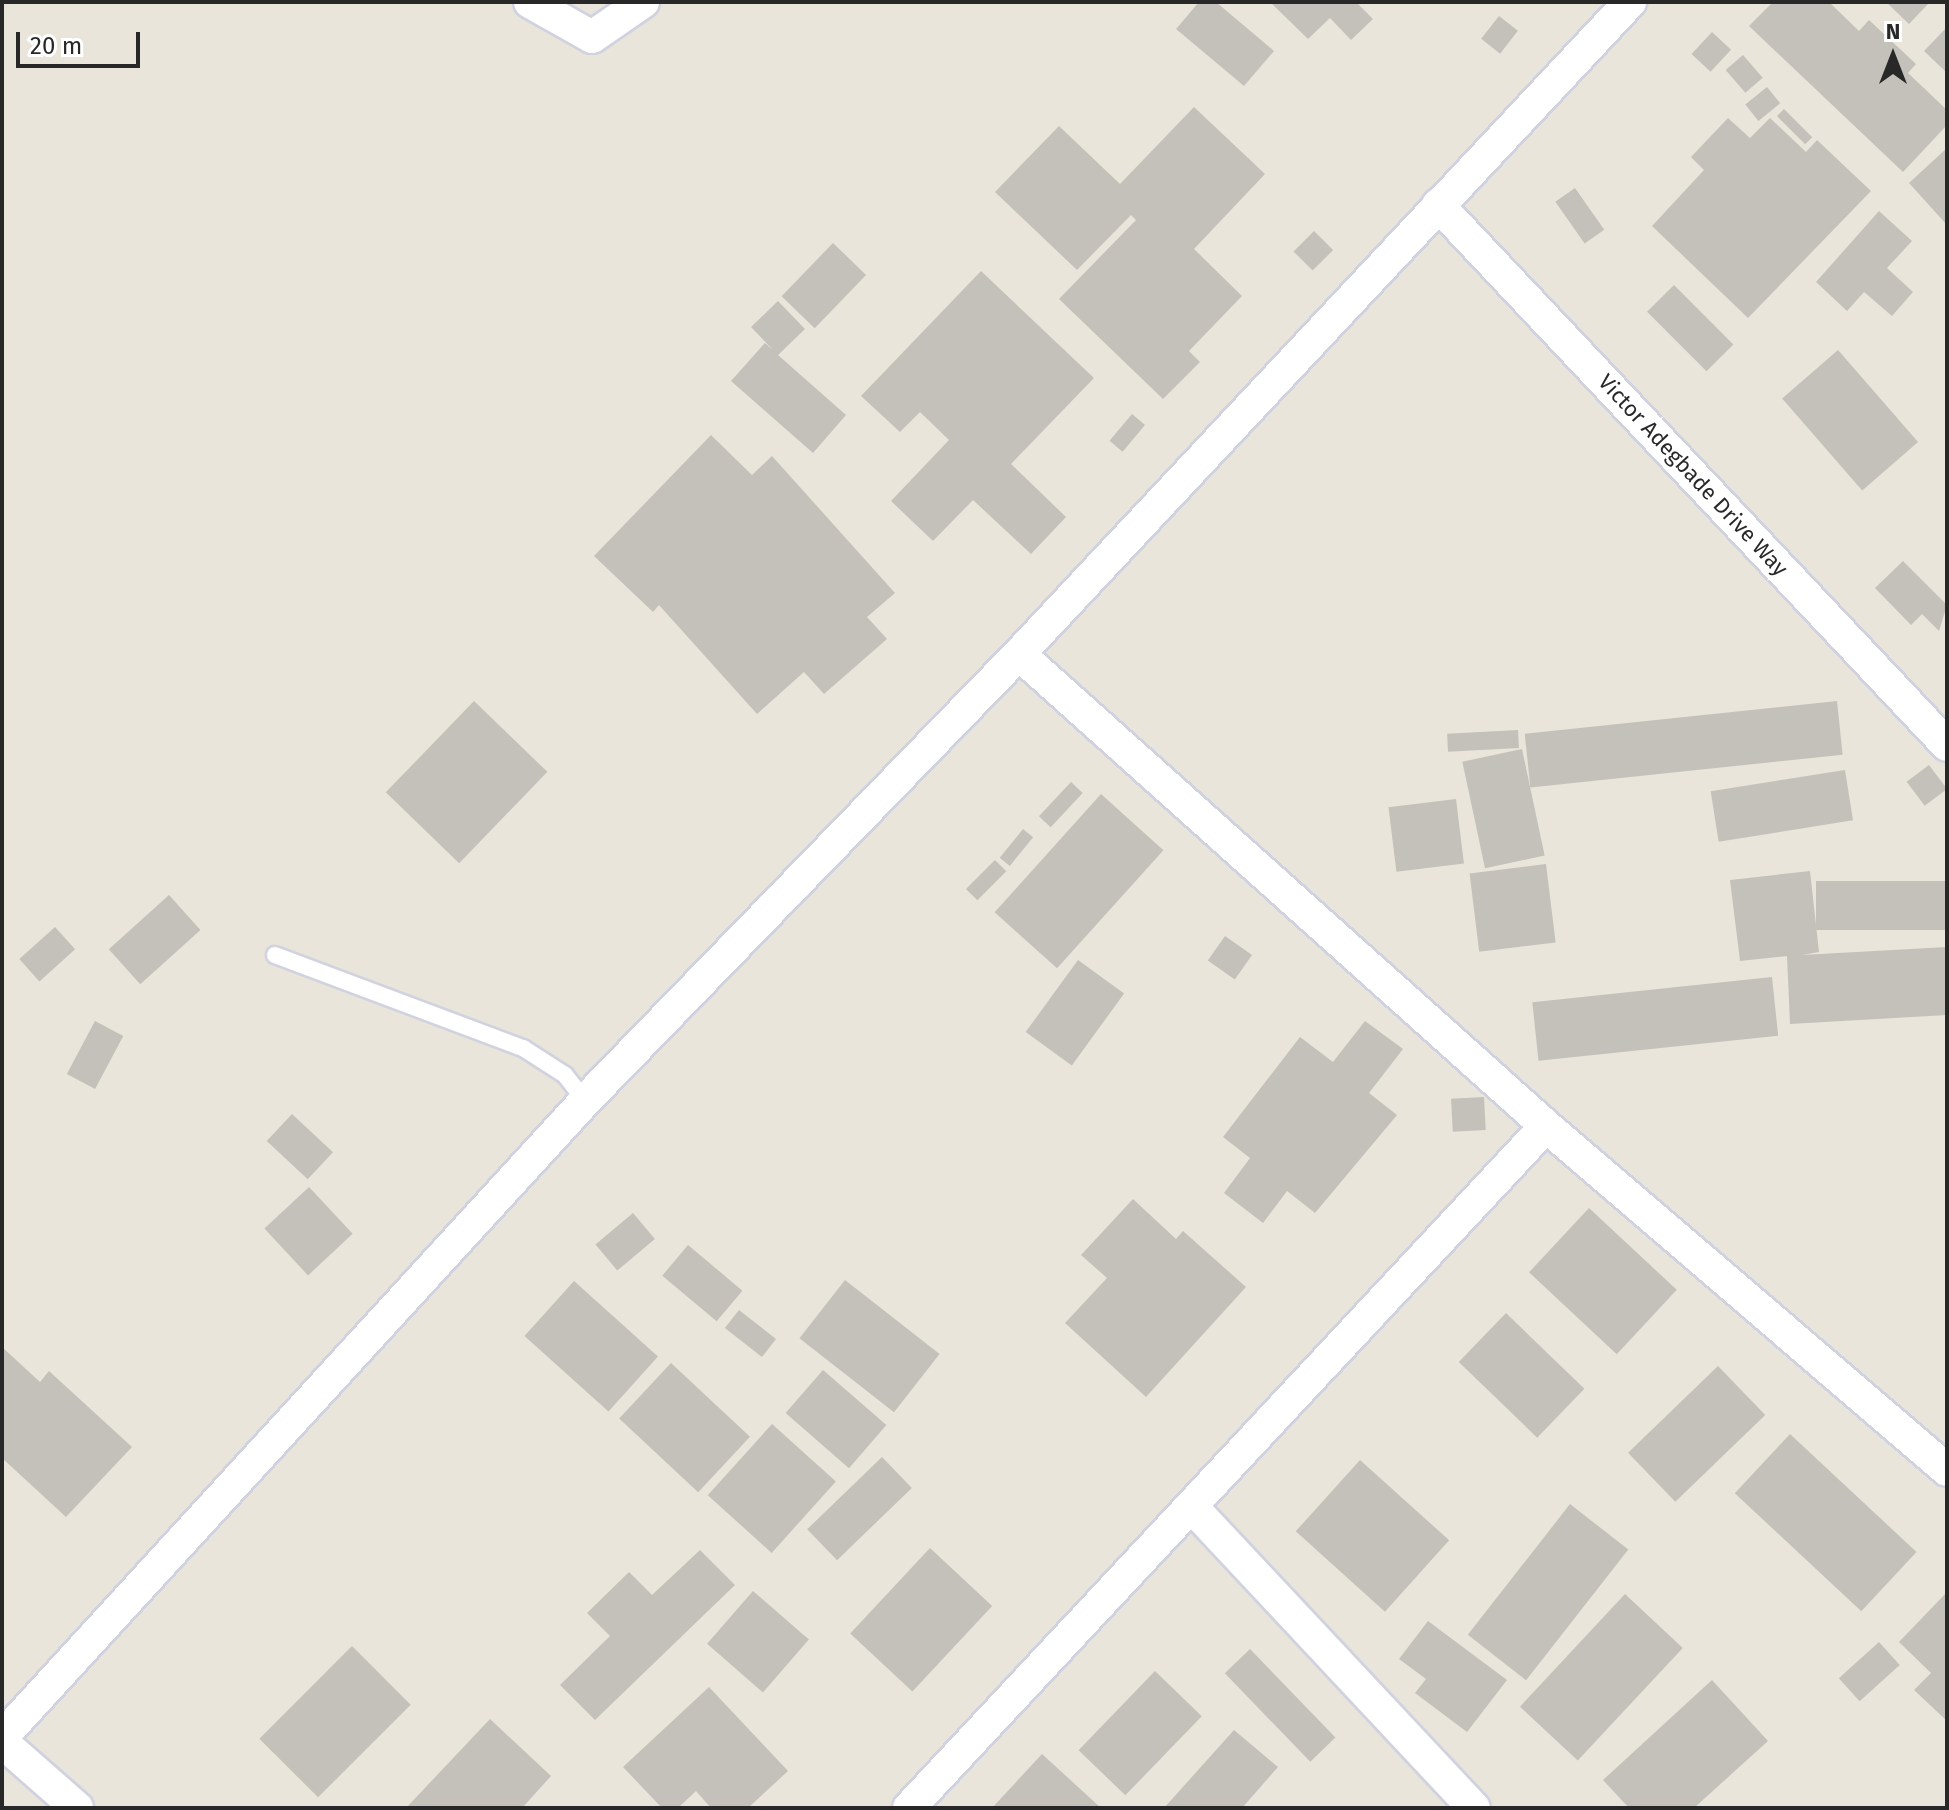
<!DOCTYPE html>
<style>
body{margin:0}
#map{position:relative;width:1949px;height:1810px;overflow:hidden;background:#e9e5db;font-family:"Fira Sans",sans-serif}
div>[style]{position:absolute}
.building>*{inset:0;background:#c4c1bb;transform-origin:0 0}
.roads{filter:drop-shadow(2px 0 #d1d2df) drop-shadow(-2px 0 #d1d2df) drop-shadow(0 2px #d1d2df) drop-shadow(0 -2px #d1d2df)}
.service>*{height:16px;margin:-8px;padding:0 8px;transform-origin:8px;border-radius:8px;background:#fff}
.minor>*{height:32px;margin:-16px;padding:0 16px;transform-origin:16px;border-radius:16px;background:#fff}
span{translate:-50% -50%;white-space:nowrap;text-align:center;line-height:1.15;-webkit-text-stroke:7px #fff;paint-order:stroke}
.street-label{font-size:22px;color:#282828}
.frame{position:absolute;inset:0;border:4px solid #282828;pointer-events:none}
.north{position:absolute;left:1853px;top:16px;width:80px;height:80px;-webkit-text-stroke:6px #fff;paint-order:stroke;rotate:0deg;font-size:22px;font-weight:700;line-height:32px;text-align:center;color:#282828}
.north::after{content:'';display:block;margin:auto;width:28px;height:36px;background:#282828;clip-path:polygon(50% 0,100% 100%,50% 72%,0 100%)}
.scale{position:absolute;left:16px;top:32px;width:124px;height:36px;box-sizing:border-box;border:4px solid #282828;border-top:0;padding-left:10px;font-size:24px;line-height:28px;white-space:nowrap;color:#282828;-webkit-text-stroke:6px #fff;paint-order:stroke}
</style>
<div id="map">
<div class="building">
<div style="clip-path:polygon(1199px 2px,1216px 2px,1274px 51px,1244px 86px,1176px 29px)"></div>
<div style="clip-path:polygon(1270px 2px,1356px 2px,1373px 19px,1351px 40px,1330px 18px,1308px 39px)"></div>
<div style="clip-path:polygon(1773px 2px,1829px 2px,1859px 31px,1869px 20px,1916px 64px,1908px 73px,1947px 110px,1947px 125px,1903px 172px,1749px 26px)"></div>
<div style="clip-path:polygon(1886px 2px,1930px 2px,1909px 24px)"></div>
<div style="left:1499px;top:16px;width:24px;height:29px;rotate:38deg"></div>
<div style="clip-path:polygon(1947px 27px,1947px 73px,1924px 51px)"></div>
<div style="left:1712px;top:32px;width:26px;height:30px;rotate:43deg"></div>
<div style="left:1743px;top:55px;width:30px;height:23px;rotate:49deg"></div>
<div style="left:1767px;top:87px;width:21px;height:28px;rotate:51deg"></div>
<div style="clip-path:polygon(1194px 107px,1265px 174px,1194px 249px,1242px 296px,1189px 351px,1200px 362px,1163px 399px,1059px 299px,1136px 220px,1131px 215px,1077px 270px,995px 192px,1059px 126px,1120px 184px)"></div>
<div style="left:1784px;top:109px;width:40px;height:10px;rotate:45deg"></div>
<div style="clip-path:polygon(1728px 118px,1750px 138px,1770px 118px,1806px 152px,1817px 140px,1871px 191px,1748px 318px,1652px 226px,1704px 170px,1691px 157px)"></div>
<div style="clip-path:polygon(1947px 148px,1947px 225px,1909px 183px)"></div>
<div style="left:1575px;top:188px;width:51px;height:24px;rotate:55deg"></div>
<div style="clip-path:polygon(1879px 211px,1912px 241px,1887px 268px,1913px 292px,1892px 316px,1864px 292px,1847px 311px,1816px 282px)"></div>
<div style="left:1314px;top:231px;width:27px;height:29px;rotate:45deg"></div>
<div style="left:833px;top:243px;width:46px;height:74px;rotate:44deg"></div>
<div style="clip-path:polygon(981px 271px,1094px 378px,1011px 464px,1066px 517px,1031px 554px,973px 500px,933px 541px,891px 501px,949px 440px,920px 412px,900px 432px,861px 396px)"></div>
<div style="left:1674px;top:285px;width:84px;height:38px;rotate:45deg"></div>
<div style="clip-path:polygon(778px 301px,805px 329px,778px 355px,846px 415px,813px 453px,731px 381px,765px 343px,773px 350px,751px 327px)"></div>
<div style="left:1838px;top:350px;width:122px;height:74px;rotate:49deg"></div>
<div style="left:1132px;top:414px;width:17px;height:35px;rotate:40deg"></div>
<div style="clip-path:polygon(711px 435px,752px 475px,772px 456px,895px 593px,867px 617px,887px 639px,824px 694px,804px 672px,757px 714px,659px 605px,653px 612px,594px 556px)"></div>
<div style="clip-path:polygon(1903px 561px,1947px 605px,1939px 631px,1922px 614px,1911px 625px,1875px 588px)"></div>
<div style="left:474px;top:701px;width:102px;height:127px;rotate:44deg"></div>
<div style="left:1837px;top:701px;width:54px;height:314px;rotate:84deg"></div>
<div style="left:1518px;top:730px;width:18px;height:71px;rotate:87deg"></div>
<div style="left:1522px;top:749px;width:109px;height:61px;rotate:78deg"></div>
<div style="left:1929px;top:765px;width:30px;height:28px;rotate:53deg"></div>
<div style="left:1845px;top:770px;width:51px;height:136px;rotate:81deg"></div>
<div style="left:1071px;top:782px;width:16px;height:47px;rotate:43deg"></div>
<div style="left:1101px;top:794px;width:84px;height:159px;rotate:42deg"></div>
<div style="left:1456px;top:799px;width:65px;height:68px;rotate:83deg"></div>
<div style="left:1023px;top:829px;width:13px;height:37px;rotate:39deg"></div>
<div style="left:995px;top:860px;width:16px;height:41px;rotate:45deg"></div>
<div style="left:1546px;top:864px;width:79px;height:77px;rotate:83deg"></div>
<div style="clip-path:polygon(1810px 871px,1819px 952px,1802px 955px,1947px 947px,1947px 1015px,1790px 1024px,1787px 956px,1740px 961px,1730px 880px)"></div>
<div style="left:1947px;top:881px;width:49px;height:131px;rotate:90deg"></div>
<div style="left:169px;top:895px;width:47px;height:81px;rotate:48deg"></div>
<div style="left:55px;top:927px;width:30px;height:48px;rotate:48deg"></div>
<div style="left:1225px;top:936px;width:33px;height:30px;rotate:35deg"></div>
<div style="left:1078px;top:960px;width:57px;height:89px;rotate:36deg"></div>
<div style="left:1772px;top:977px;width:59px;height:241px;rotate:84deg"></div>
<div style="left:95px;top:1021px;width:32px;height:60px;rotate:28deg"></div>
<div style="clip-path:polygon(1365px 1021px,1403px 1049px,1369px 1093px,1397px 1115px,1315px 1213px,1287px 1191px,1263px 1223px,1224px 1193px,1250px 1158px,1223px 1137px,1300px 1037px,1333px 1062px)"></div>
<div style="left:1484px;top:1097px;width:33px;height:33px;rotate:87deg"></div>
<div style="left:292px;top:1114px;width:56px;height:37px;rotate:43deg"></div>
<div style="left:309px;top:1187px;width:64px;height:61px;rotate:47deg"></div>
<div style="clip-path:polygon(1133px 1199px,1176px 1239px,1183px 1231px,1246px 1287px,1146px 1397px,1065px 1323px,1107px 1278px,1081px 1255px)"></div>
<div style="left:1589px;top:1208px;width:120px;height:88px;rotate:43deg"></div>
<div style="left:633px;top:1213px;width:34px;height:49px;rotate:50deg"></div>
<div style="left:688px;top:1245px;width:71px;height:40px;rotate:40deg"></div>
<div style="left:845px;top:1280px;width:120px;height:74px;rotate:38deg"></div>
<div style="left:574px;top:1281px;width:113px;height:74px;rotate:42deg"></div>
<div style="left:739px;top:1310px;width:47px;height:23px;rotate:38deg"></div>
<div style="left:1506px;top:1313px;width:109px;height:68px;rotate:44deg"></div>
<div style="clip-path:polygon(2px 1347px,40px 1382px,49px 1371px,132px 1447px,66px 1517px,2px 1458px)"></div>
<div style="left:671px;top:1363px;width:108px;height:76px;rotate:43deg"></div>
<div style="left:1718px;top:1366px;width:68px;height:125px;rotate:46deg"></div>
<div style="left:823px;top:1370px;width:84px;height:57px;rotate:41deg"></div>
<div style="left:772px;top:1424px;width:86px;height:96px;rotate:42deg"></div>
<div style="left:1790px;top:1434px;width:173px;height:81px;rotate:43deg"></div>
<div style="left:882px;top:1457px;width:43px;height:104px;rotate:46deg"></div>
<div style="left:1360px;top:1460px;width:120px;height:96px;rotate:42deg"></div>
<div style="left:1570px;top:1504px;width:74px;height:166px;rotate:38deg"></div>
<div style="left:930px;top:1548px;width:85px;height:117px;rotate:43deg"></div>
<div style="clip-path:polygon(700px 1550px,735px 1585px,595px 1720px,560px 1685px,610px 1636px,587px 1613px,629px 1572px,652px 1595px)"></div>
<div style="left:753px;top:1591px;width:74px;height:70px;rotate:41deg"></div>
<div style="clip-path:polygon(1947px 1592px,1947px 1721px,1914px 1690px,1931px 1673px,1899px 1642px)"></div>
<div style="left:1625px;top:1594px;width:79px;height:154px;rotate:43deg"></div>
<div style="clip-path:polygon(1428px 1621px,1507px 1680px,1467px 1732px,1415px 1693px,1426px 1679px,1399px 1659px)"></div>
<div style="left:1879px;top:1642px;width:31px;height:54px;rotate:48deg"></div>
<div style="left:352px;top:1646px;width:83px;height:131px;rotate:45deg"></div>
<div style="left:1250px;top:1649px;width:123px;height:35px;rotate:46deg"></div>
<div style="left:1155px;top:1671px;width:65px;height:110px;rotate:44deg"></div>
<div style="clip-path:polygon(1712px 1680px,1768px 1741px,1694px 1808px,1629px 1808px,1603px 1780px)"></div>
<div style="clip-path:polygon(709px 1687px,788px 1771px,748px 1808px,711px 1808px,696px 1791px,678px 1808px,662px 1808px,623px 1767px)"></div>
<div style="clip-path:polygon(490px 1719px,551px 1776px,522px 1808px,406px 1808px)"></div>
<div style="clip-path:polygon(1234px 1730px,1278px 1767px,1242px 1808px,1164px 1808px)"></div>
<div style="clip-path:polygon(1042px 1754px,1101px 1808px,992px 1808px)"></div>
</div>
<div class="roads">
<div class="service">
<div style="left:275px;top:955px;width:265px;rotate:20.6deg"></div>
<div style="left:523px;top:1048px;width:50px;rotate:32.7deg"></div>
<div style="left:565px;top:1075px;width:33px;rotate:52deg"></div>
</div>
<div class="minor">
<div style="left:530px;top:2px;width:71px;rotate:29.4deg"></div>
<div style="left:592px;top:37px;width:62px;rotate:-34.5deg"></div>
<div style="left:1438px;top:205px;width:742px;rotate:46.69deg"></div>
<div style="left:1019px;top:654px;width:707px;rotate:41.85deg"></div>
<div style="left:1546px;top:1126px;width:528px;rotate:40.62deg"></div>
<div style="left:1193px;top:1508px;width:411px;rotate:46.9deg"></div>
<div style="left:2px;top:1737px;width:863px;rotate:-47.49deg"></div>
<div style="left:585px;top:1101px;width:623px;rotate:-45.85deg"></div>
<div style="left:1019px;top:654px;width:894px;rotate:-46.86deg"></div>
<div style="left:2px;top:1742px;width:100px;rotate:41.3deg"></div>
<div style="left:909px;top:1808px;width:933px;rotate:-46.95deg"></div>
</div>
</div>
<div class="street-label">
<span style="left:1693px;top:475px;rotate:47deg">Victor Adegbade Drive Way</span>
</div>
<div class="frame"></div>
<div class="north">N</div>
<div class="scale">20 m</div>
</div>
